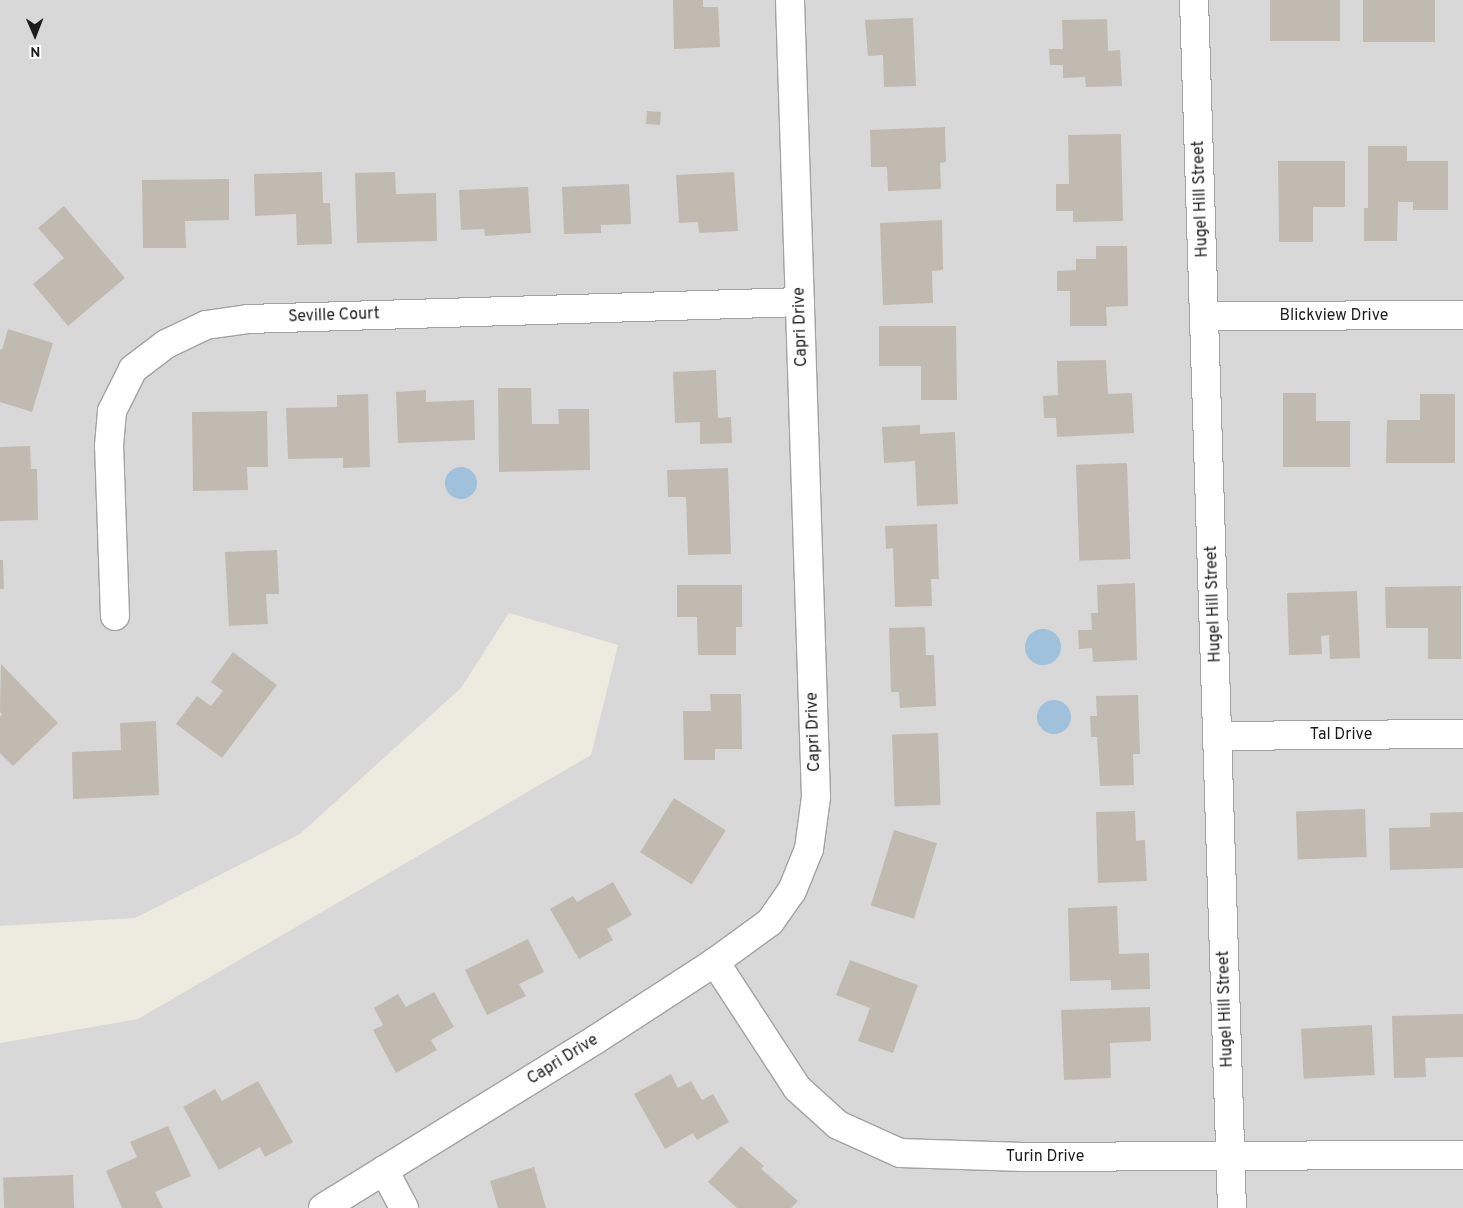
<!DOCTYPE html>
<style>
body{margin:0}
#map{position:relative;width:1463px;height:1208px;overflow:hidden;background:#edebe0;font-family:Overpass,sans-serif}
div>[style]{position:absolute}
.residential>*{inset:0;background:#d9d8d8}
.water>*{inset:0;background:#9fc1dc}
.round{border-radius:50%}
.building>*{inset:0;background:#c1bab0;transform-origin:0 0}
.roads{filter:drop-shadow(1px 0 #a2a2a2) drop-shadow(-1px 0 #a2a2a2) drop-shadow(0 1px #a2a2a2) drop-shadow(0 -1px #a2a2a2)}
.street>*{height:28px;margin:-14px;padding:0 14px;transform-origin:14px;border-radius:14px;background:#fff}
span{translate:-50% -50%;white-space:nowrap;text-align:center;line-height:1.15;-webkit-text-stroke:5px #fff;paint-order:stroke}
.street-label{font-size:16px;color:#1b1b1b}
.north{position:absolute;left:10px;top:10px;width:50px;height:50px;-webkit-text-stroke:4px #fff;paint-order:stroke;rotate:179deg;font-size:14px;font-weight:700;line-height:20px;text-align:center;color:#1b1b1b}
.north::after{content:'';display:block;margin:auto;width:18px;height:22px;background:#1b1b1b;clip-path:polygon(50% 0,100% 100%,50% 72%,0 100%)}
</style>
<div id="map">
<div class="residential">
<div style="clip-path:polygon(0 0,1463px 0,1463px 1208px,0 1208px,0 1043px,138px 1019px,591px 755px,618px 645px,509px 613px,461px 688px,300px 834px,135px 918px,0 926px)"></div>
</div>
<div class="water">
<div class="round" style="left:445px;top:467px;width:32px;height:32px"></div>
<div class="round" style="left:1025px;top:629px;width:36px;height:36px"></div>
<div class="round" style="left:1037px;top:700px;width:34px;height:34px"></div>
</div>
<div class="building">
<div style="clip-path:polygon(673px 0,703px 0,703px 7px,718px 7px,720px 47px,674px 49px)"></div>
<div style="left:1270px;top:0;width:70px;height:41px"></div>
<div style="left:1363px;top:0;width:72px;height:42px"></div>
<div style="clip-path:polygon(913px 18px,916px 86px,884px 87px,883px 55px,868px 56px,865px 20px)"></div>
<div style="clip-path:polygon(1107px 19px,1108px 51px,1120px 50px,1122px 86px,1086px 87px,1085px 77px,1063px 78px,1063px 65px,1050px 65px,1049px 49px,1063px 49px,1062px 20px)"></div>
<div style="left:647px;top:111px;width:14px;height:13px;rotate:4deg"></div>
<div style="clip-path:polygon(945px 127px,946px 162px,940px 163px,941px 189px,888px 191px,887px 167px,871px 167px,870px 130px)"></div>
<div style="clip-path:polygon(1121px 134px,1123px 221px,1073px 222px,1073px 211px,1056px 211px,1056px 184px,1069px 184px,1068px 135px)"></div>
<div style="clip-path:polygon(1368px 146px,1407px 146px,1407px 161px,1448px 161px,1448px 210px,1413px 210px,1413px 202px,1398px 202px,1397px 241px,1364px 241px,1364px 208px,1368px 208px)"></div>
<div style="clip-path:polygon(1278px 161px,1345px 161px,1345px 207px,1313px 207px,1313px 242px,1279px 242px)"></div>
<div style="clip-path:polygon(322px 172px,323px 203px,330px 203px,332px 244px,297px 245px,296px 214px,255px 216px,254px 174px)"></div>
<div style="clip-path:polygon(395px 172px,396px 194px,436px 193px,437px 241px,357px 243px,355px 173px)"></div>
<div style="clip-path:polygon(734px 172px,738px 231px,699px 233px,698px 222px,679px 223px,676px 175px)"></div>
<div style="clip-path:polygon(229px 179px,229px 220px,185px 221px,186px 248px,143px 248px,142px 180px)"></div>
<div style="clip-path:polygon(629px 184px,631px 224px,601px 225px,601px 233px,564px 234px,562px 187px)"></div>
<div style="clip-path:polygon(528px 187px,531px 233px,485px 236px,484px 229px,461px 230px,459px 190px)"></div>
<div style="clip-path:polygon(64px 206px,125px 278px,68px 326px,33px 284px,64px 258px,38px 228px)"></div>
<div style="clip-path:polygon(942px 220px,943px 270px,932px 271px,933px 303px,883px 305px,880px 223px)"></div>
<div style="clip-path:polygon(1096px 246px,1127px 246px,1128px 306px,1106px 307px,1107px 326px,1070px 326px,1070px 291px,1057px 291px,1057px 271px,1076px 270px,1076px 259px,1096px 259px)"></div>
<div style="clip-path:polygon(879px 326px,956px 326px,957px 400px,921px 400px,921px 366px,879px 366px)"></div>
<div style="clip-path:polygon(8px 329px,53px 343px,32px 412px,0 402px,0 349px,2px 350px)"></div>
<div style="clip-path:polygon(1106px 360px,1108px 394px,1132px 393px,1134px 433px,1057px 437px,1056px 418px,1044px 418px,1043px 396px,1058px 395px,1057px 361px)"></div>
<div style="clip-path:polygon(716px 370px,718px 418px,731px 417px,732px 443px,700px 444px,700px 422px,675px 423px,673px 372px)"></div>
<div style="clip-path:polygon(498px 388px,531px 388px,532px 424px,559px 424px,558px 409px,589px 409px,590px 470px,499px 472px)"></div>
<div style="clip-path:polygon(426px 390px,426px 402px,474px 400px,475px 440px,398px 443px,396px 392px)"></div>
<div style="clip-path:polygon(1283px 393px,1316px 393px,1316px 421px,1350px 421px,1350px 467px,1283px 467px)"></div>
<div style="clip-path:polygon(368px 394px,370px 467px,343px 468px,343px 458px,288px 459px,286px 408px,337px 407px,337px 395px)"></div>
<div style="clip-path:polygon(1420px 394px,1455px 394px,1455px 463px,1386px 463px,1387px 420px,1420px 420px)"></div>
<div style="clip-path:polygon(267px 411px,268px 467px,247px 467px,248px 490px,193px 491px,192px 412px)"></div>
<div style="clip-path:polygon(920px 425px,920px 434px,955px 432px,958px 504px,917px 506px,915px 461px,884px 463px,882px 427px)"></div>
<div style="clip-path:polygon(30px 446px,31px 469px,37px 469px,38px 520px,0 521px,0 447px)"></div>
<div style="left:1127px;top:463px;width:96px;height:51px;rotate:88deg"></div>
<div style="clip-path:polygon(728px 468px,731px 554px,688px 555px,686px 497px,668px 497px,667px 470px)"></div>
<div style="clip-path:polygon(937px 524px,939px 579px,931px 579px,932px 606px,895px 607px,893px 548px,886px 549px,885px 526px)"></div>
<div style="clip-path:polygon(277px 550px,279px 594px,266px 594px,268px 624px,229px 626px,225px 552px)"></div>
<div style="clip-path:polygon(0 560px,3px 560px,4px 589px,0 589px)"></div>
<div style="clip-path:polygon(1135px 583px,1137px 660px,1093px 662px,1092px 648px,1079px 649px,1078px 630px,1092px 630px,1091px 613px,1098px 613px,1097px 585px)"></div>
<div style="clip-path:polygon(677px 585px,742px 585px,742px 627px,736px 627px,736px 655px,698px 655px,697px 617px,677px 617px)"></div>
<div style="clip-path:polygon(1461px 586px,1461px 659px,1428px 659px,1428px 628px,1386px 628px,1385px 587px)"></div>
<div style="clip-path:polygon(1357px 591px,1360px 658px,1330px 659px,1329px 635px,1321px 636px,1322px 654px,1289px 655px,1287px 593px)"></div>
<div style="clip-path:polygon(925px 627px,926px 655px,934px 655px,936px 706px,900px 708px,899px 692px,891px 692px,889px 628px)"></div>
<div style="clip-path:polygon(233px 652px,277px 685px,222px 758px,176px 724px,197px 696px,211px 706px,223px 691px,211px 682px)"></div>
<div style="clip-path:polygon(1px 664px,58px 723px,13px 766px,0 753px,0 717px,2px 714px,0 712px)"></div>
<div style="clip-path:polygon(710px 694px,741px 694px,742px 749px,715px 749px,715px 760px,684px 760px,683px 711px,711px 711px)"></div>
<div style="clip-path:polygon(1138px 695px,1140px 754px,1133px 754px,1134px 785px,1100px 786px,1097px 737px,1091px 737px,1090px 716px,1097px 716px,1096px 696px)"></div>
<div style="clip-path:polygon(156px 721px,159px 795px,73px 799px,72px 752px,121px 750px,120px 723px)"></div>
<div style="left:938px;top:733px;width:72px;height:46px;rotate:88deg"></div>
<div style="left:674px;top:798px;width:61px;height:64px;rotate:32deg"></div>
<div style="left:1365px;top:809px;width:48px;height:69px;rotate:88deg"></div>
<div style="clip-path:polygon(1135px 811px,1136px 841px,1145px 840px,1147px 881px,1098px 883px,1096px 812px)"></div>
<div style="clip-path:polygon(1463px 812px,1463px 868px,1390px 870px,1389px 828px,1430px 827px,1430px 813px)"></div>
<div style="left:894px;top:830px;width:45px;height:79px;rotate:17deg"></div>
<div style="clip-path:polygon(613px 882px,632px 915px,607px 929px,613px 940px,579px 959px,550px 909px,573px 896px,577px 902px)"></div>
<div style="clip-path:polygon(1117px 906px,1119px 954px,1149px 953px,1150px 989px,1111px 990px,1111px 980px,1070px 981px,1068px 908px)"></div>
<div style="clip-path:polygon(528px 939px,544px 972px,519px 984px,526px 996px,487px 1015px,465px 970px)"></div>
<div style="clip-path:polygon(850px 960px,918px 985px,893px 1053px,858px 1041px,870px 1008px,836px 995px)"></div>
<div style="clip-path:polygon(434px 992px,454px 1027px,431px 1040px,437px 1050px,396px 1073px,373px 1030px,383px 1025px,374px 1008px,398px 994px,406px 1007px)"></div>
<div style="clip-path:polygon(1150px 1007px,1151px 1041px,1110px 1043px,1111px 1078px,1064px 1080px,1061px 1010px)"></div>
<div style="clip-path:polygon(1463px 1014px,1463px 1057px,1425px 1058px,1426px 1077px,1394px 1078px,1392px 1016px)"></div>
<div style="left:1372px;top:1025px;width:50px;height:71px;rotate:87deg"></div>
<div style="clip-path:polygon(671px 1074px,678px 1088px,691px 1081px,702px 1100px,713px 1094px,729px 1122px,697px 1140px,693px 1133px,665px 1149px,634px 1094px)"></div>
<div style="clip-path:polygon(258px 1081px,293px 1142px,265px 1157px,260px 1147px,219px 1170px,183px 1107px,215px 1089px,222px 1101px)"></div>
<div style="clip-path:polygon(168px 1126px,191px 1176px,155px 1192px,163px 1208px,122px 1208px,106px 1171px,137px 1157px,130px 1142px)"></div>
<div style="clip-path:polygon(741px 1146px,764px 1166px,761px 1169px,798px 1201px,791px 1208px,737px 1208px,708px 1182px)"></div>
<div style="clip-path:polygon(534px 1167px,546px 1208px,498px 1208px,490px 1181px)"></div>
<div style="left:73px;top:1175px;width:33px;height:70px;rotate:88deg"></div>
</div>
<div class="roads">
<div class="street">
<div style="left:1194px;top:0;width:1209px;rotate:88.2deg"></div>
<div style="left:1205px;top:316px;width:258px;rotate:-0.2deg"></div>
<div style="left:115px;top:616px;width:170px;rotate:-92deg"></div>
<div style="left:109px;top:446px;width:35px;rotate:-85deg"></div>
<div style="left:112px;top:411px;width:47px;rotate:-63.4deg"></div>
<div style="left:133px;top:369px;width:41px;rotate:-37.1deg"></div>
<div style="left:166px;top:344px;width:44px;rotate:-25.4deg"></div>
<div style="left:206px;top:325px;width:42px;rotate:-8.1deg"></div>
<div style="left:248px;top:319px;width:552px;rotate:-1.76deg"></div>
<div style="left:1218px;top:736px;width:245px;rotate:-0.5deg"></div>
<div style="left:715px;top:962px;width:150px;rotate:56.9deg"></div>
<div style="left:797px;top:1088px;width:55px;rotate:42.1deg"></div>
<div style="left:838px;top:1125px;width:68px;rotate:24.3deg"></div>
<div style="left:900px;top:1153px;width:123px;rotate:1.9deg"></div>
<div style="left:1023px;top:1157px;width:440px;rotate:-0.3deg"></div>
<div style="left:384px;top:1170px;width:43px;rotate:62.2deg"></div>
<div style="left:323px;top:1208px;width:320px;rotate:-31.7deg"></div>
<div style="left:595px;top:1040px;width:143px;rotate:-33deg"></div>
<div style="left:715px;top:962px;width:68px;rotate:-36deg"></div>
<div style="left:770px;top:922px;width:38px;rotate:-55deg"></div>
<div style="left:792px;top:891px;width:45px;rotate:-68deg"></div>
<div style="left:809px;top:849px;width:52px;rotate:-82.3deg"></div>
<div style="left:816px;top:797px;width:797px;rotate:-91.87deg"></div>
</div>
</div>
<div class="street-label">
<span style="left:1201px;top:199px;rotate:-92deg">Hugel Hill Street</span>
<span style="left:334px;top:316px;rotate:-2deg">Seville Court</span>
<span style="left:1334px;top:316px">Blickview Drive</span>
<span style="left:801px;top:327px;rotate:-92deg">Capri Drive</span>
<span style="left:1214px;top:604px;rotate:-92deg">Hugel Hill Street</span>
<span style="left:814px;top:732px;rotate:-92deg">Capri Drive</span>
<span style="left:1341px;top:735px">Tal Drive</span>
<span style="left:1226px;top:1009px;rotate:-92deg">Hugel Hill Street</span>
<span style="left:563px;top:1060px;rotate:-32deg">Capri Drive</span>
<span style="left:1045px;top:1157px">Turin Drive</span>
</div>
<div class="north">N</div>
</div>
